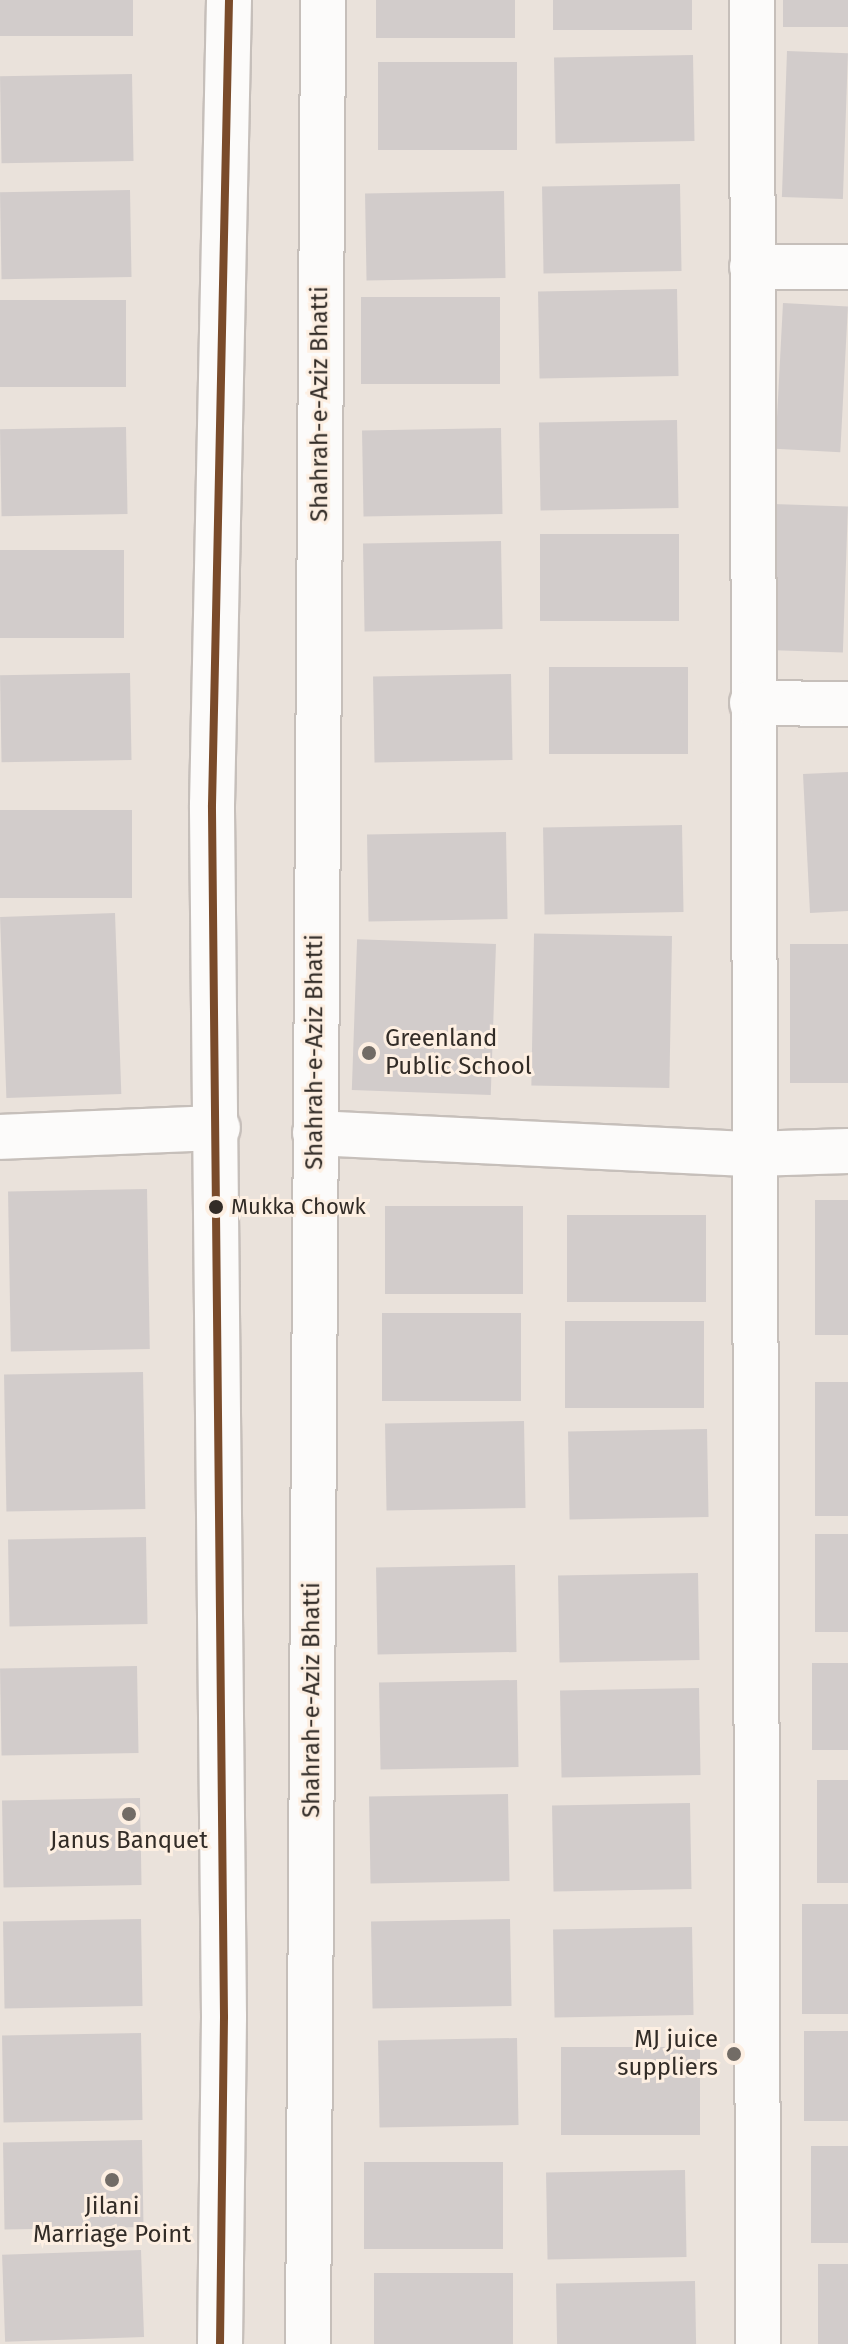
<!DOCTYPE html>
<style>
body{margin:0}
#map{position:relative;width:848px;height:2344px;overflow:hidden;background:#eae2db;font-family:"Fira Sans",sans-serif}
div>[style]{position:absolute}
.building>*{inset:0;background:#d2cccb;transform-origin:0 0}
.roads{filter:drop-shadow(2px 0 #c6bfba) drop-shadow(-2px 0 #c6bfba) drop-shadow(0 2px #c6bfba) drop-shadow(0 -2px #c6bfba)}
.minor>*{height:44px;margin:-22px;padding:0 22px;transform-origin:22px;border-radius:22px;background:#fcfbfa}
.major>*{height:44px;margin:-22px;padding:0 22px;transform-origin:22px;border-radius:22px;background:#fcfbfa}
.bus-1>*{height:8px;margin:-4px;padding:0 4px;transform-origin:4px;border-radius:4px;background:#7a4b2a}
.dots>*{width:22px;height:22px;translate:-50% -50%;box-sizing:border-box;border:4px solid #fdefe2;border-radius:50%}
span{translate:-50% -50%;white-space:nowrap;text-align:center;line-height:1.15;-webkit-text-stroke:6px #fdefe2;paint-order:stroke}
.bus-label{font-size:22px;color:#322c27}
.left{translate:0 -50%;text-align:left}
.street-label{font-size:24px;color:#322c27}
.poi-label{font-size:24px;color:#322c27}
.right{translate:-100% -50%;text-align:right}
</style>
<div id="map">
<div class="building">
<div style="left:0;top:0;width:133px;height:36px"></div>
<div style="left:376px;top:0;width:139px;height:38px"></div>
<div style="left:553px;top:0;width:139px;height:30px"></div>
<div style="left:783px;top:0;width:65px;height:27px"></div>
<div style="left:787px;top:51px;width:61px;height:146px;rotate:2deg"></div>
<div style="left:693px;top:55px;width:86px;height:139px;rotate:89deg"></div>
<div style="left:378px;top:62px;width:139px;height:88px"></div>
<div style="left:132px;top:74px;width:87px;height:132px;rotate:89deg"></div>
<div style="left:680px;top:184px;width:87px;height:138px;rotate:89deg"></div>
<div style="left:130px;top:190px;width:87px;height:130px;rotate:89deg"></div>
<div style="left:504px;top:191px;width:87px;height:139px;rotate:89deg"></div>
<div style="left:677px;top:289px;width:87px;height:139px;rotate:89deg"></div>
<div style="left:361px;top:297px;width:139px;height:87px"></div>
<div style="left:126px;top:300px;width:87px;height:126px;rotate:90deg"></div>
<div style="left:783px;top:303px;width:65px;height:146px;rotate:3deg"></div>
<div style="left:677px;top:420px;width:88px;height:138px;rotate:89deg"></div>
<div style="left:126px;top:427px;width:87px;height:126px;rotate:89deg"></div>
<div style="left:501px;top:428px;width:86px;height:139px;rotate:89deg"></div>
<div style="left:773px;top:504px;width:75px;height:146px;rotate:2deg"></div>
<div style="left:679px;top:534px;width:87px;height:139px;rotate:90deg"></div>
<div style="left:501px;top:541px;width:88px;height:138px;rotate:89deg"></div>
<div style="left:0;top:550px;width:124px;height:88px"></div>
<div style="left:549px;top:667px;width:139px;height:87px"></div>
<div style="left:130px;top:673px;width:87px;height:130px;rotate:89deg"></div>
<div style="left:511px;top:674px;width:86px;height:138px;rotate:89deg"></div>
<div style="clip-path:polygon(848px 772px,848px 911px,810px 913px,803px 774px)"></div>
<div style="left:0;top:810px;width:132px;height:88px"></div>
<div style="left:682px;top:825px;width:87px;height:139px;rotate:89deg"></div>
<div style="left:506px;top:832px;width:87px;height:139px;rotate:89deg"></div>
<div style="left:115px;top:913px;width:181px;height:115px;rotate:88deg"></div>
<div style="left:672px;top:936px;width:152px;height:138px;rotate:91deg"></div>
<div style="left:496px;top:944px;width:151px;height:139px;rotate:92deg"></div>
<div style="left:848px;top:944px;width:139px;height:58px;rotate:90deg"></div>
<div style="left:147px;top:1189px;width:160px;height:139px;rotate:89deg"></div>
<div style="left:815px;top:1200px;width:33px;height:135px"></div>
<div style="left:385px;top:1206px;width:138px;height:88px"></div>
<div style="left:567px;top:1215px;width:139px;height:87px"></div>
<div style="left:382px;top:1313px;width:139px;height:88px"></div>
<div style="left:565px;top:1321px;width:139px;height:87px"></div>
<div style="left:143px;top:1372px;width:137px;height:139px;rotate:89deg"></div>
<div style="left:815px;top:1382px;width:33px;height:134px"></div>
<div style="left:524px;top:1421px;width:87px;height:139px;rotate:89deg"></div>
<div style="left:707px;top:1429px;width:88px;height:139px;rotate:89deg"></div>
<div style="left:848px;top:1534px;width:98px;height:33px;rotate:90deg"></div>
<div style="left:146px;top:1537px;width:87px;height:138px;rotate:89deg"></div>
<div style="left:515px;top:1565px;width:87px;height:139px;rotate:89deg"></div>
<div style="left:698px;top:1573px;width:87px;height:140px;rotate:89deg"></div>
<div style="left:812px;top:1663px;width:36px;height:87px"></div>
<div style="left:137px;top:1666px;width:87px;height:137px;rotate:89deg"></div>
<div style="left:517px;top:1680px;width:87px;height:138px;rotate:89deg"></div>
<div style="left:699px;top:1688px;width:87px;height:139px;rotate:89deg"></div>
<div style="left:817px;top:1780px;width:31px;height:103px"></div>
<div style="left:508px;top:1794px;width:87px;height:139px;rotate:89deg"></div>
<div style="left:140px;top:1798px;width:87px;height:138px;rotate:89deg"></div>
<div style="left:690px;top:1803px;width:86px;height:138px;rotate:89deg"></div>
<div style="left:802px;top:1904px;width:46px;height:110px"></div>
<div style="left:141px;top:1919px;width:87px;height:138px;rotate:89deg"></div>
<div style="left:510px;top:1919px;width:87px;height:139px;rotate:89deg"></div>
<div style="left:692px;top:1927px;width:88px;height:139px;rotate:89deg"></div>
<div style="left:804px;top:2031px;width:44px;height:90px"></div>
<div style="left:141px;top:2033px;width:87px;height:139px;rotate:89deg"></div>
<div style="left:517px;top:2038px;width:87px;height:139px;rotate:89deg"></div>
<div style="left:561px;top:2047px;width:139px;height:88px"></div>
<div style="left:142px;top:2140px;width:87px;height:139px;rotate:89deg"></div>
<div style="left:811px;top:2146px;width:37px;height:97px"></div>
<div style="left:503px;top:2162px;width:87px;height:139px;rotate:90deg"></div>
<div style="left:685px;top:2170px;width:87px;height:139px;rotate:89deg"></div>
<div style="left:141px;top:2250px;width:87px;height:139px;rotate:88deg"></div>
<div style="left:818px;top:2264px;width:30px;height:80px"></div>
<div style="left:374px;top:2273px;width:139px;height:71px"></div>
<div style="left:695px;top:2281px;width:63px;height:139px;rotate:89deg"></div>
</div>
<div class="roads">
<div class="minor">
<div style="left:752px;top:0;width:2344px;rotate:89.85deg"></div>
<div style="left:752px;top:267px;width:96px"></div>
<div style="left:752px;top:703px;width:96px;rotate:0.6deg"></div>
<div style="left:315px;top:1133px;width:437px;rotate:2.8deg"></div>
<div style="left:751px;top:1154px;width:97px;rotate:-1.8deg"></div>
<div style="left:0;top:1137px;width:218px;rotate:-2.4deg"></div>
</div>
<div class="major">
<div style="left:220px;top:2344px;width:327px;rotate:-89.3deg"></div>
<div style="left:224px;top:2017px;width:1212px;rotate:-90.57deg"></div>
<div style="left:212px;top:805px;width:805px;rotate:-88.79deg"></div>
<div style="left:308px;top:2344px;width:2344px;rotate:-89.63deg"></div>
</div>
</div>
<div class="bus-1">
<div style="left:220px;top:2344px;width:327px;rotate:-89.3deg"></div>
<div style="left:224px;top:2017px;width:1212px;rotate:-90.57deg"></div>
<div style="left:212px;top:805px;width:805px;rotate:-88.79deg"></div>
</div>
<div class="dots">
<div style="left:369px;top:1053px;background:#726c66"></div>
<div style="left:216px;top:1207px;background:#322c27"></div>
<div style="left:129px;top:1814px;background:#726c66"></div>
<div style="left:734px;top:2054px;background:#726c66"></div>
<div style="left:112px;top:2180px;background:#726c66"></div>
</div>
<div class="bus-label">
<span class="left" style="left:231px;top:1207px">Mukka Chowk</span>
</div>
<div class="street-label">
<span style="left:320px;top:404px;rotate:-90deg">Shahrah-e-Aziz Bhatti</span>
<span style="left:315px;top:1052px;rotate:-90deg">Shahrah-e-Aziz Bhatti</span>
<span style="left:312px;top:1700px;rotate:-90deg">Shahrah-e-Aziz Bhatti</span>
</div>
<div class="poi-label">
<span class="left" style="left:385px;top:1053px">Greenland<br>Public School</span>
<span style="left:129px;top:1841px">Janus Banquet</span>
<span class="right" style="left:718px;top:2054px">MJ juice<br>suppliers</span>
<span style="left:112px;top:2221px">Jilani<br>Marriage Point</span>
</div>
</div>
